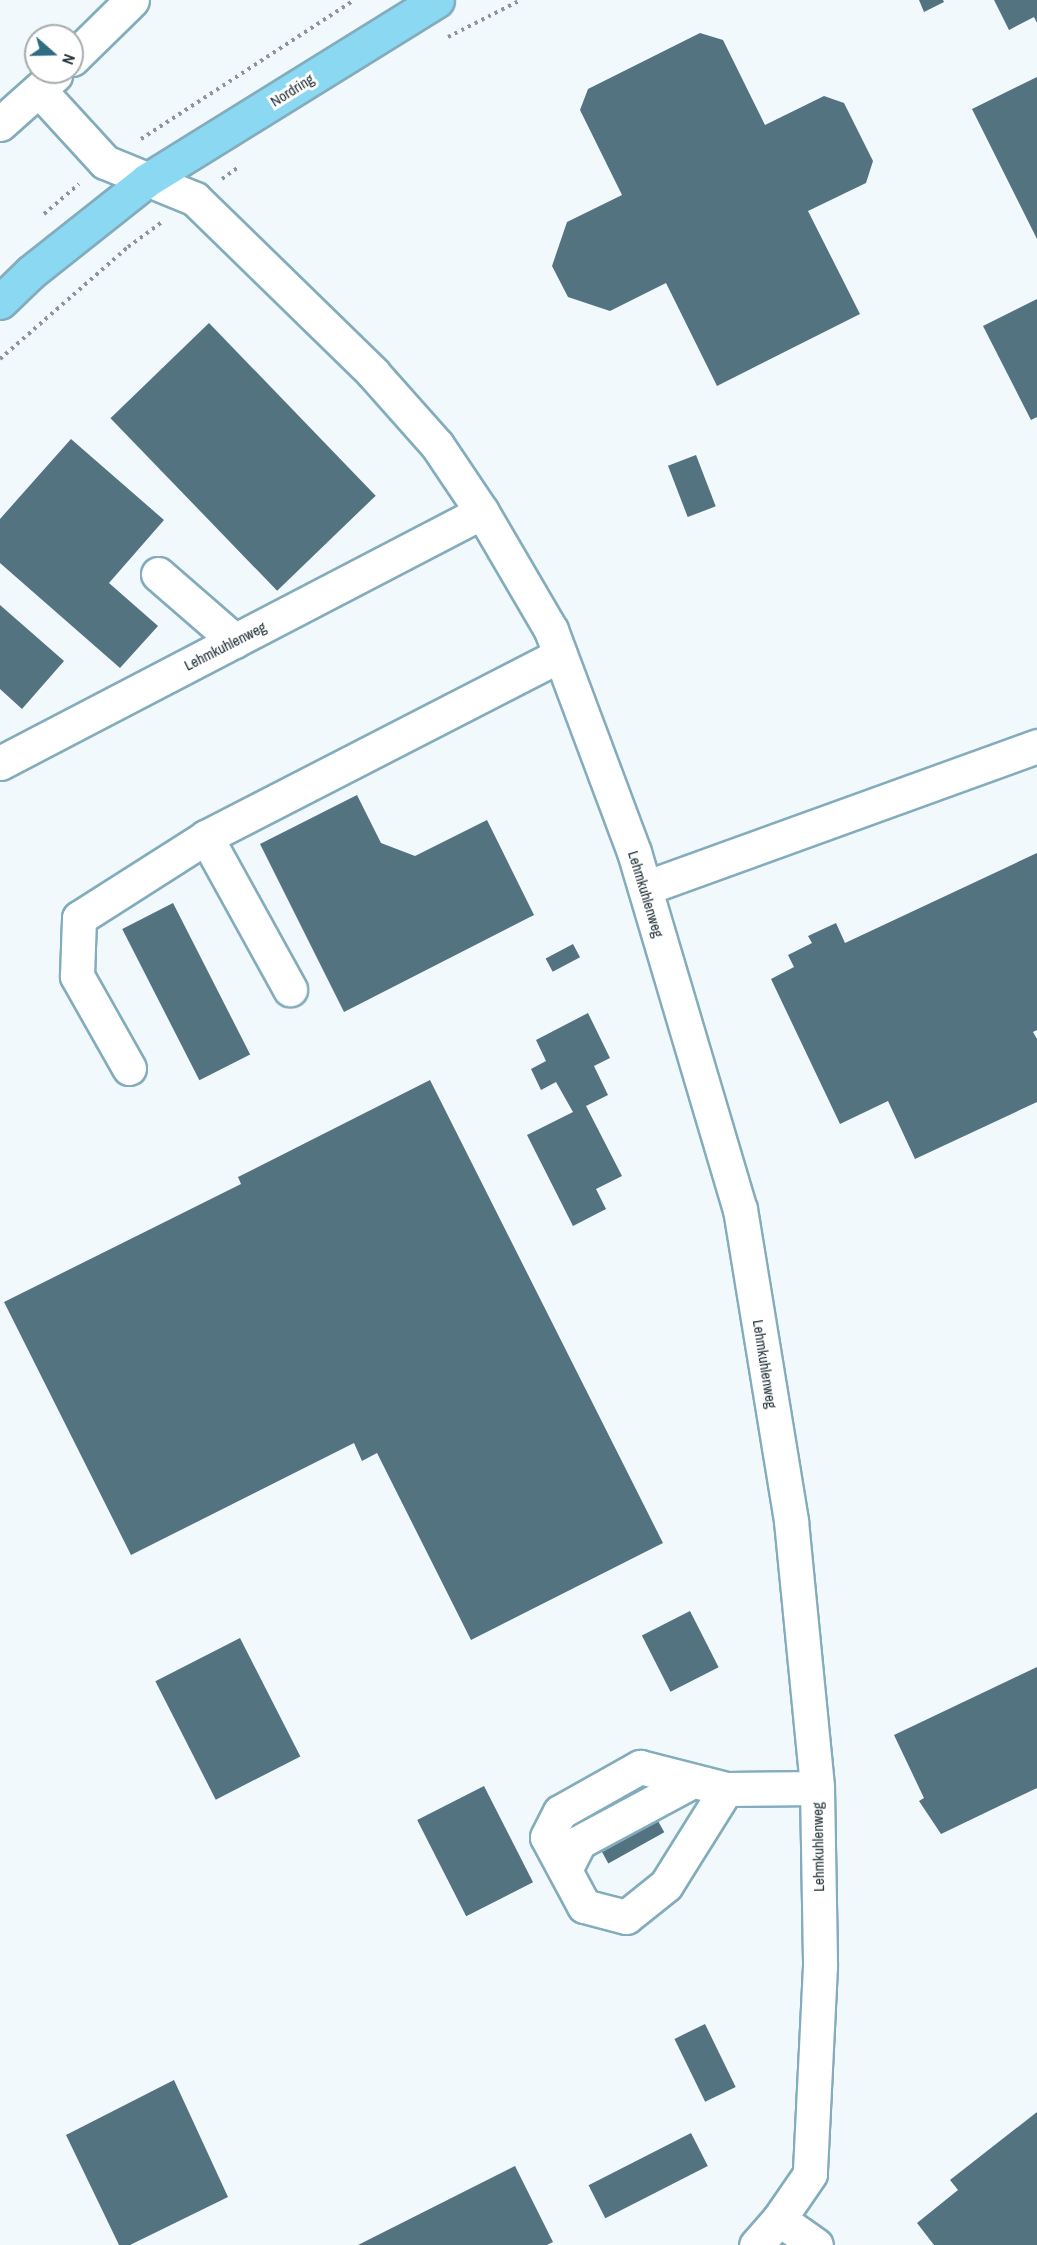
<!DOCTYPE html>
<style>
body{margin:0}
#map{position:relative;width:1037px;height:2245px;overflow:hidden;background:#f1f9fd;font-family:"Archivo Narrow",sans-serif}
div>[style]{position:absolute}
.building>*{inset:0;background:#537380;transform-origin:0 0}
.path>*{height:4px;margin-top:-2px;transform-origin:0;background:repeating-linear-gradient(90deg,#8a969c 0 3px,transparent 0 7.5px)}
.roads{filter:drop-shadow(2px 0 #83acbc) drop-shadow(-2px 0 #83acbc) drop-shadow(0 2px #83acbc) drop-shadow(0 -2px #83acbc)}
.minor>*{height:33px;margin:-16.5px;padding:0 16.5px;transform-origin:16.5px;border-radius:16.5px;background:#fff}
.major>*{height:33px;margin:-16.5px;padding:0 16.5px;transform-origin:16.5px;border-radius:16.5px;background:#8ad8f1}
span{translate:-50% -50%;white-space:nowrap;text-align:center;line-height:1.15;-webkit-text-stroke:6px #fff;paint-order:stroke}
.street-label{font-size:15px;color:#213138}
.north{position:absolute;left:24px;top:24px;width:60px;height:60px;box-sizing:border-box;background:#fff;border:2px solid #a6adaf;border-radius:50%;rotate:110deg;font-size:16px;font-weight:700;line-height:24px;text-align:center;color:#213138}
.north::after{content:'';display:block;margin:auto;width:21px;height:27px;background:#2f6d82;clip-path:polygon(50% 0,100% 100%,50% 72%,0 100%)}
</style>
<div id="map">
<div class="building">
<div style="clip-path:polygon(919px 0,943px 0,944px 2px,924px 12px)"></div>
<div style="clip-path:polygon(994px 0,1037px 0,1037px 23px,1034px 17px,1009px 30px)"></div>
<div style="clip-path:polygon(700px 33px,723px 40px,765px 125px,824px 96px,844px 103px,873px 161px,866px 183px,808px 211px,860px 314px,717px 386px,666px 283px,610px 311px,568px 297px,552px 266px,567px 222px,622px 195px,580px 110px,588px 89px)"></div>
<div style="clip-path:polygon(1037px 77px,1037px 239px,972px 109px)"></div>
<div style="clip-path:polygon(1037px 299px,1037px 417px,1031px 420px,983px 326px)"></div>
<div style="left:209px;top:323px;width:240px;height:137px;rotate:46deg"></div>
<div style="clip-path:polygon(71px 439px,164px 520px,109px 583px,158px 626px,120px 668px,0 563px,0 519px)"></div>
<div style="left:696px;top:455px;width:55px;height:30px;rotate:69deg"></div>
<div style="clip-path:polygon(0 605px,64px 661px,22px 709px,0 689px)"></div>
<div style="clip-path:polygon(357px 795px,381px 843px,415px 856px,487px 820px,534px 915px,344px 1012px,260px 844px)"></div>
<div style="clip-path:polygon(1037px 853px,1037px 1030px,1033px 1032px,1037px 1039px,1037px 1102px,915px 1159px,888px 1101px,840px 1124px,771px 979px,794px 967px,788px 955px,812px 943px,808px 936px,836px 923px,845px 943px)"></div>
<div style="left:173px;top:903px;width:170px;height:57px;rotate:63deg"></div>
<div style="left:573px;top:944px;width:15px;height:31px;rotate:62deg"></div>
<div style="clip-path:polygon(588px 1013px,610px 1058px,594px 1066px,608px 1095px,586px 1106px,622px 1176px,596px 1189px,606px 1209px,573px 1226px,527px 1135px,573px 1112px,556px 1082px,541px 1090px,531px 1069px,546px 1061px,536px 1040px)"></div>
<div style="clip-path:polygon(430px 1080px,663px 1543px,471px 1640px,377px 1453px,362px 1461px,354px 1443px,131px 1555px,4px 1302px,241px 1184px,238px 1177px)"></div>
<div style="left:690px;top:1611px;width:63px;height:54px;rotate:63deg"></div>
<div style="left:240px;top:1638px;width:133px;height:95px;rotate:63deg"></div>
<div style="clip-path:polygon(1037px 1667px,1037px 1788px,941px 1834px,919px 1801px,924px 1798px,894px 1735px)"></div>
<div style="left:484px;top:1786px;width:108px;height:75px;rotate:63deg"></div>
<div style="left:658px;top:1821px;width:13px;height:64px;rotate:61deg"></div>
<div style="left:705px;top:2024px;width:70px;height:34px;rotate:64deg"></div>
<div style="clip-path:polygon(174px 2080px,228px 2197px,130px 2245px,119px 2245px,66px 2135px)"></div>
<div style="clip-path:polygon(1037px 2112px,1037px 2245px,934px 2245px,917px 2223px,958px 2190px,950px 2180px)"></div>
<div style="left:691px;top:2133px;width:37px;height:115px;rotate:63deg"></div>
<div style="clip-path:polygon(515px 2166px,553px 2242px,547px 2245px,358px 2245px)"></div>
</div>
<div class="path">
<div style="left:448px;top:37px;width:82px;rotate:-26.9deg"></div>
<div style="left:141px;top:139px;width:254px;rotate:-33.1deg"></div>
<div style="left:222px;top:179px;width:22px;rotate:-36deg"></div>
<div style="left:44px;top:214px;width:46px;rotate:-40.6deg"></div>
<div style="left:0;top:359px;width:170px;rotate:-41.2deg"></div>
<div style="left:128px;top:247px;width:42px;rotate:-36.3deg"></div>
</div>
<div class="roads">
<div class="minor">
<div style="left:72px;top:59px;width:84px;rotate:-44.5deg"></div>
<div style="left:39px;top:90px;width:98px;rotate:47.5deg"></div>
<div style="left:105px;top:162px;width:97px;rotate:22.3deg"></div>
<div style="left:195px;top:199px;width:249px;rotate:44.3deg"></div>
<div style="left:373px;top:373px;width:96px;rotate:48.4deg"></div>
<div style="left:437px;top:445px;width:81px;rotate:56.1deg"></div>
<div style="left:482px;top:512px;width:137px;rotate:59.7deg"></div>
<div style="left:551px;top:630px;width:237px;rotate:69.5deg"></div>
<div style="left:634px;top:852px;width:372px;rotate:73.5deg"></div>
<div style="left:740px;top:1209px;width:316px;rotate:80.7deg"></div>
<div style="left:791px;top:1521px;width:268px;rotate:84.4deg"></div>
<div style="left:817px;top:1788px;width:178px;rotate:89deg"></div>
<div style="left:820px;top:1966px;width:208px;rotate:92.8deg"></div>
<div style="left:810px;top:2174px;width:55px;rotate:124.6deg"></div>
<div style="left:779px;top:2219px;width:35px;rotate:131deg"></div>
<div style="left:0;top:124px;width:74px;rotate:-41.7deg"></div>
<div style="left:158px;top:574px;width:102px;rotate:41deg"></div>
<div style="left:0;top:763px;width:543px;rotate:-27.51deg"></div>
<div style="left:206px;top:837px;width:174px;rotate:61.1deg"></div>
<div style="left:645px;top:888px;width:417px;rotate:-19.9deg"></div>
<div style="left:129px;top:1068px;width:106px;rotate:-119.5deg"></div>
<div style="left:77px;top:976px;width:58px;rotate:-88deg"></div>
<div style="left:79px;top:918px;width:151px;rotate:-32.5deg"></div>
<div style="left:206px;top:837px;width:398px;rotate:-27.2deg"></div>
<div style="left:726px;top:1789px;width:113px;rotate:122deg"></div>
<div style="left:666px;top:1885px;width:51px;rotate:141.3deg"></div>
<div style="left:626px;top:1917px;width:43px;rotate:-165.3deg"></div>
<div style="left:584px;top:1906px;width:78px;rotate:-118.2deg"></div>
<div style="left:547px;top:1837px;width:28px;rotate:-63deg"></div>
<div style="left:560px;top:1812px;width:92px;rotate:-29.4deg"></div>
<div style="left:640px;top:1767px;width:89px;rotate:14.3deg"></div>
<div style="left:726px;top:1789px;width:91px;rotate:-0.6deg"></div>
<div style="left:565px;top:1870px;width:31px;rotate:-63deg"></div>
<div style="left:579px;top:1842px;width:129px;rotate:-28.2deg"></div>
<div style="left:779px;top:2219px;width:45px;rotate:35.1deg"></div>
</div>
<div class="major">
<div style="left:0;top:302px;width:43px;rotate:-44.1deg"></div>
<div style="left:31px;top:272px;width:148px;rotate:-38.4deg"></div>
<div style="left:147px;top:180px;width:341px;rotate:-31.8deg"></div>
</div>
</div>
<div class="street-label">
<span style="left:292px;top:90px;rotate:-32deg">Nordring</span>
<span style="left:225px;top:646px;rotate:-27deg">Lehmkuhlenweg</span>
<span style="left:646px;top:894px;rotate:73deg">Lehmkuhlenweg</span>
<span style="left:765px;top:1364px;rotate:81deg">Lehmkuhlenweg</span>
<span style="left:818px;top:1847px;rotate:-91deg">Lehmkuhlenweg</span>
</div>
<div class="north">N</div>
</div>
